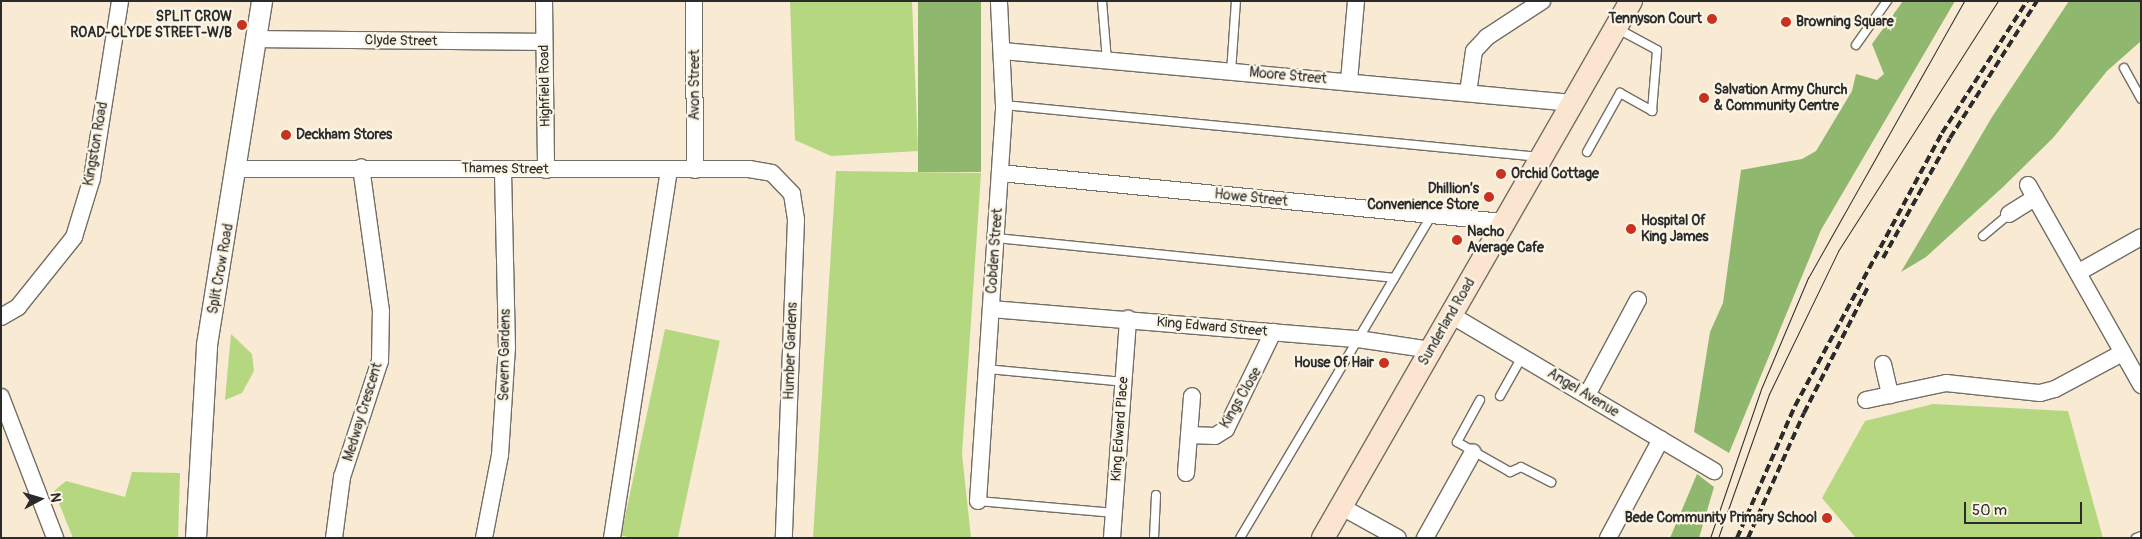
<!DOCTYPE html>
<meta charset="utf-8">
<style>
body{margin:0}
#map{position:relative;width:2142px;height:539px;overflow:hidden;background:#f8ead3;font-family:Pangolin,sans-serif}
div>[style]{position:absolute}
.green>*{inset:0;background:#b4d780;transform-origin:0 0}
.forest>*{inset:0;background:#8fb86e;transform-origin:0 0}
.roads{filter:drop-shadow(1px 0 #736e66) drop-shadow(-1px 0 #736e66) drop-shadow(0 1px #736e66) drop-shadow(0 -1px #736e66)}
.service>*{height:8px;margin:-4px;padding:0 4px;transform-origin:4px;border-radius:4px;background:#fff}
.minor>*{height:16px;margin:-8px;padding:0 8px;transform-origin:8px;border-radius:8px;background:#fff}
.tertiary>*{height:20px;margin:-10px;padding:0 10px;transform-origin:10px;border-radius:10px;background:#fff}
.secondary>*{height:22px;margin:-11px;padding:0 11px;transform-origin:11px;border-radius:11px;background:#fce5d0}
.tram>*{height:1px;margin:-0.5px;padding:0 0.5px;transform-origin:0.5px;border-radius:0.5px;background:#2b2b2b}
.rail>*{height:4px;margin-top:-2px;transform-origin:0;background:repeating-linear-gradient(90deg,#2b2b2b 0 8px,transparent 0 12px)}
.dots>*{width:14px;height:14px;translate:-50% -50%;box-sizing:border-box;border:2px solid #fcf5e5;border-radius:50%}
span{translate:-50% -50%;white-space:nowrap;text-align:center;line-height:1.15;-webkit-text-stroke:4.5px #fcf5e5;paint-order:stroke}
.poi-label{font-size:14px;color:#2b2b2b;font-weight:700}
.right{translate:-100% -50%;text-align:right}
.left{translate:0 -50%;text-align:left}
.street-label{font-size:14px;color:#2b2b2b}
.frame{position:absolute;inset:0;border:2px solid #2b2b2b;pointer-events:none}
.north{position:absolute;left:15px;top:474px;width:50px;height:50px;-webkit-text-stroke:4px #fcf5e5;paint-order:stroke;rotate:84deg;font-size:14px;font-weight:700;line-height:20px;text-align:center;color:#2b2b2b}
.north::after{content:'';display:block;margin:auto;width:18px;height:22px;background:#2b2b2b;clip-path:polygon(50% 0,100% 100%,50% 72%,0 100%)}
.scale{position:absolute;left:1964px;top:502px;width:118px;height:22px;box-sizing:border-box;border:2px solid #2b2b2b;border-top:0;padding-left:6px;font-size:15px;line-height:18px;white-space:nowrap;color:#2b2b2b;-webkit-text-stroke:4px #fcf5e5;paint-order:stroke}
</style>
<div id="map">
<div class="green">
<div style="clip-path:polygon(790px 1px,912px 1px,918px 151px,831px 156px,795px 140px)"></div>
<div style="clip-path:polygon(836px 171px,981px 173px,962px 454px,971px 538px,813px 538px)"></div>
<div style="left:665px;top:329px;width:56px;height:211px;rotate:12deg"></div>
<div style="clip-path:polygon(231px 334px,252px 354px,254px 371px,242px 393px,225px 400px)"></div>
<div style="clip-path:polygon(1933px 404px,2068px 411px,2103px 538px,1856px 538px,1822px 498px,1865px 421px)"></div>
<div style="clip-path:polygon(132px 472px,180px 473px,178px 538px,73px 538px,54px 491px,66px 481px,125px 497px)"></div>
</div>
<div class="forest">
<div style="left:918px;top:1px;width:63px;height:171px"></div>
<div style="clip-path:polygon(1903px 1px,1955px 1px,1821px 230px,1729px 453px,1694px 432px,1710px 332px,1723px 303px,1741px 170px,1802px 159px,1816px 151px,1852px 91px,1856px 74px,1877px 80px,1884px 74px,1872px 44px)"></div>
<div style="clip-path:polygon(2069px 1px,2141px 1px,2141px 41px,2107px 71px,2053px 138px,2003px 187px,1926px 257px,1901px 272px,1992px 117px)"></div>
<div style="clip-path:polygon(1697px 474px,1714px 487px,1699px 538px,1670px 538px)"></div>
</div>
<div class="roads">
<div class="service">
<div style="left:1102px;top:1px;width:60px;rotate:85.2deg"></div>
<div style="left:1856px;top:45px;width:54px;rotate:-54.8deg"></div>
<div style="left:2124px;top:68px;width:35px;rotate:61deg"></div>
<div style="left:1231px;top:72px;width:71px;rotate:-86deg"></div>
<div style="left:1004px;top:105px;width:538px;rotate:5.55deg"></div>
<div style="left:1587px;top:152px;width:68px;rotate:-60.8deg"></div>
<div style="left:1620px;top:93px;width:37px;rotate:29deg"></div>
<div style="left:1652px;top:111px;width:61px;rotate:-85.3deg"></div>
<div style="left:1657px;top:50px;width:44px;rotate:-151.7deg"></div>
<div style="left:1983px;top:236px;width:34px;rotate:-40deg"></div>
<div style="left:995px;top:238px;width:401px;rotate:5.7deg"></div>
<div style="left:987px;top:369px;width:138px;rotate:5.4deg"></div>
<div style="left:1500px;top:396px;width:45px;rotate:-60.6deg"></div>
<div style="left:1480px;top:400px;width:48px;rotate:118.7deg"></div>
<div style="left:1457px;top:442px;width:61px;rotate:29.5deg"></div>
<div style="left:1510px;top:472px;width:12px;rotate:-24deg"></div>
<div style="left:1521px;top:467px;width:34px;rotate:27deg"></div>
<div style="left:978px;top:501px;width:137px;rotate:5deg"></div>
<div style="left:1154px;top:538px;width:43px;rotate:-87.3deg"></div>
<div style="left:1240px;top:538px;width:374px;rotate:-59.3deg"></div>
<div style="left:2136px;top:538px;width:5px;rotate:-22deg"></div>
</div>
<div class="minor">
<div style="left:544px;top:1px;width:169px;rotate:89.3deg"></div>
<div style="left:694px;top:1px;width:169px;rotate:89.7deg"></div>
<div style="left:258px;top:39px;width:286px;rotate:0.6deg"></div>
<div style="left:1003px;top:51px;width:572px;rotate:5.21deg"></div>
<div style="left:1349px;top:81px;width:80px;rotate:-85deg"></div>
<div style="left:1468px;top:93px;width:42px;rotate:-81.9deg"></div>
<div style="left:1474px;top:51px;width:19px;rotate:-47deg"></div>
<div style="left:1487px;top:37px;width:66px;rotate:-33.2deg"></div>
<div style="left:238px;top:169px;width:511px"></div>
<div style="left:749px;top:169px;width:23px;rotate:10deg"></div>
<div style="left:772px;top:173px;width:29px;rotate:46deg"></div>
<div style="left:792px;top:194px;width:26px;rotate:81deg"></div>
<div style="left:796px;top:220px;width:318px;rotate:92.2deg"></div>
<div style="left:1000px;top:173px;width:505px;rotate:5.56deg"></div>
<div style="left:2028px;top:185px;width:230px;rotate:60.5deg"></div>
<div style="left:2009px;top:214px;width:31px;rotate:-32deg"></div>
<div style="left:2079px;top:272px;width:71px;rotate:-29.4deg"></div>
<div style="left:991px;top:309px;width:368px;rotate:4.7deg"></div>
<div style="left:1358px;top:339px;width:75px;rotate:8.5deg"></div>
<div style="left:1451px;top:315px;width:306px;rotate:30.7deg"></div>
<div style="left:1px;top:317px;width:20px;rotate:-30deg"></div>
<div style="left:18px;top:307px;width:90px;rotate:-51.3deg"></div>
<div style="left:74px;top:237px;width:62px;rotate:-73deg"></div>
<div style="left:92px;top:178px;width:179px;rotate:-81deg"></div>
<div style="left:1883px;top:364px;width:32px;rotate:77deg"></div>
<div style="left:1587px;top:395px;width:108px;rotate:-61.8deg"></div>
<div style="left:1px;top:397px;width:151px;rotate:69deg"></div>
<div style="left:1866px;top:400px;width:82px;rotate:-12deg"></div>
<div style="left:1946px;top:383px;width:95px;rotate:6.1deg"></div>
<div style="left:2040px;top:393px;width:16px;rotate:-15deg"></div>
<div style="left:2055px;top:389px;width:76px;rotate:-28.2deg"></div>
<div style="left:1189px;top:435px;width:26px;rotate:2deg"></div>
<div style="left:1215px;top:436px;width:13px;rotate:-32deg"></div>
<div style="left:1226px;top:429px;width:108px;rotate:-64.1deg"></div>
<div style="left:1186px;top:473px;width:77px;rotate:-85.5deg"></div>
<div style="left:978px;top:501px;width:397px;rotate:-86.2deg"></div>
<div style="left:1004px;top:105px;width:104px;rotate:-92.8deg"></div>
<div style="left:1340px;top:506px;width:66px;rotate:28.9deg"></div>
<div style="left:334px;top:538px;width:62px;rotate:-82.5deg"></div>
<div style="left:342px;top:477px;width:122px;rotate:-71.9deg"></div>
<div style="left:380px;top:361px;width:50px;rotate:-88.9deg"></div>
<div style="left:381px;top:311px;width:145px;rotate:-97.9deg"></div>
<div style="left:484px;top:538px;width:85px;rotate:-79.1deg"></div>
<div style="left:500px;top:455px;width:107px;rotate:-86.3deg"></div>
<div style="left:507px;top:348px;width:178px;rotate:-91.3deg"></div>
<div style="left:612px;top:538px;width:372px;rotate:-81.2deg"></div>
<div style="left:1112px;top:538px;width:220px;rotate:-85.8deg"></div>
<div style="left:1425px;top:538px;width:98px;rotate:-60.8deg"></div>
<div style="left:1608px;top:538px;width:112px;rotate:-61.8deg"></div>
</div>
<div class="tertiary">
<div style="left:196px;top:538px;width:193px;rotate:-86.7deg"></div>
<div style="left:207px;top:345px;width:348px;rotate:-80.9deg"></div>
</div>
<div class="secondary">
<div style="left:1323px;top:538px;width:619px;rotate:-60.16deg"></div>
</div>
</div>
<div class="tram">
<div style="left:1710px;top:538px;width:157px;rotate:-71.1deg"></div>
<div style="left:1761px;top:389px;width:121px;rotate:-67.1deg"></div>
<div style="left:1808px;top:278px;width:318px;rotate:-60.6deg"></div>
<div style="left:1718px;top:538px;width:153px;rotate:-70.5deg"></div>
<div style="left:1769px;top:394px;width:159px;rotate:-64.2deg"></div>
<div style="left:1838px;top:251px;width:297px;rotate:-57.4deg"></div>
</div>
<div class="rail">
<div style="left:1883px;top:258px;width:137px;rotate:-60.8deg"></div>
<div style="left:1950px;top:138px;width:162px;rotate:-57.6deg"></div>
<div style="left:1737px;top:538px;width:144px;rotate:-66.3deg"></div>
<div style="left:1795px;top:406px;width:310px;rotate:-61.7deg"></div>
<div style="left:1942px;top:133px;width:157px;rotate:-57.2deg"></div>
<div style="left:1748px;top:538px;width:137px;rotate:-65.9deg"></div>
<div style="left:1804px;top:413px;width:144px;rotate:-63.1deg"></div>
</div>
<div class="dots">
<div style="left:1712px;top:19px;background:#c8321e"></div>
<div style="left:1786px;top:22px;background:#c8321e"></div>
<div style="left:242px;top:25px;background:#c8321e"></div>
<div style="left:1704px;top:98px;background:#c8321e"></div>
<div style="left:286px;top:135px;background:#c8321e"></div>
<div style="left:1501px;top:174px;background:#c8321e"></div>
<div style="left:1489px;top:197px;background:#c8321e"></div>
<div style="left:1631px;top:229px;background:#c8321e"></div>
<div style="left:1457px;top:240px;background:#c8321e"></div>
<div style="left:1384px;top:363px;background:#c8321e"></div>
<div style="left:1827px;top:518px;background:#c8321e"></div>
</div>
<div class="poi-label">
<span class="right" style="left:232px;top:25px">SPLIT CROW<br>ROAD-CLYDE STREET-W/B</span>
<span class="right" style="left:1702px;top:19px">Tennyson Court</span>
<span class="left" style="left:1796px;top:22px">Browning Square</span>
<span class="left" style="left:1714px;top:98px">Salvation Army Church<br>&amp; Community Centre</span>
<span class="left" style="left:296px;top:135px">Deckham Stores</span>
<span class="left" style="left:1511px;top:174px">Orchid Cottage</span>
<span class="right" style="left:1479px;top:197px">Dhillion’s<br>Convenience Store</span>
<span class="left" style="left:1641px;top:229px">Hospital Of<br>King James</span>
<span class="left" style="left:1467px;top:240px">Nacho<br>Average Cafe</span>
<span class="right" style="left:1374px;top:363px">House Of Hair</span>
<span class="right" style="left:1817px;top:518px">Bede Community Primary School</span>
</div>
<div class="street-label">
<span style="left:401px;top:41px;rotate:1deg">Clyde Street</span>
<span style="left:1288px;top:76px;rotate:5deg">Moore Street</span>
<span style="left:695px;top:85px;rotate:-90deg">Avon Street</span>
<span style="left:545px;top:86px;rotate:-91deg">Highfield Road</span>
<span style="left:96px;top:144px;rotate:-80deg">Kingston Road</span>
<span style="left:505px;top:169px;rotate:1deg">Thames Street</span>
<span style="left:1251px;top:198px;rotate:6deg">Howe Street</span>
<span style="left:995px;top:251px;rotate:-86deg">Cobden Street</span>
<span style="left:221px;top:269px;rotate:-80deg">Split Crow Road</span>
<span style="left:1447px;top:322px;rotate:-60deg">Sunderland Road</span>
<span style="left:1212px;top:327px;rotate:5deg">King Edward Street</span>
<span style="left:791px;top:351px;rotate:-88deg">Humber Gardens</span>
<span style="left:505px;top:355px;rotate:-89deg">Severn Gardens</span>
<span style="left:1583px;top:393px;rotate:31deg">Angel Avenue</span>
<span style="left:1241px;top:398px;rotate:-60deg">Kings Close</span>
<span style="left:363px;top:412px;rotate:-73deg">Medway Crescent</span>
<span style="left:1120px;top:429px;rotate:-86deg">King Edward Place</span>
</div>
<div class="frame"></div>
<div class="north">N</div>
<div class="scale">50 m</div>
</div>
